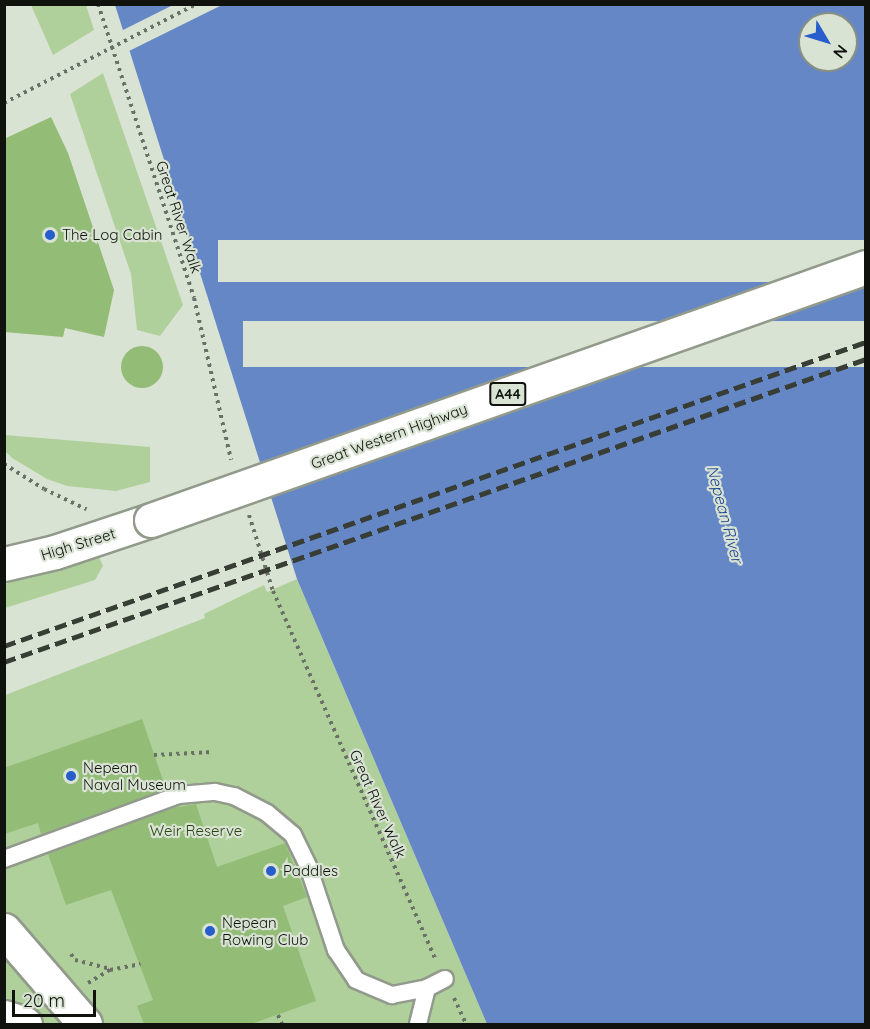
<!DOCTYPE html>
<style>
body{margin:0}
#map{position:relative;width:870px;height:1029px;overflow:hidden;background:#d9e3d3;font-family:Quicksand,sans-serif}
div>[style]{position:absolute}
.green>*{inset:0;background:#b0d09b}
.water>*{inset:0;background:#6587c6}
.pier>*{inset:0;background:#d9e3d3;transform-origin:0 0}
.building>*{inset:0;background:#93bc77}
.round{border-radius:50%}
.path>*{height:4px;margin-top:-2px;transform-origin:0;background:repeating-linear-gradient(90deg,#6a7067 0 3px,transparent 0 7.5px)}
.roads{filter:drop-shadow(2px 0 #919a8b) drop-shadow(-2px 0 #919a8b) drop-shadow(0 2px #919a8b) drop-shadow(0 -2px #919a8b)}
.service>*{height:16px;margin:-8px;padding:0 8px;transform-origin:8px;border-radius:8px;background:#fff}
.minor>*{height:33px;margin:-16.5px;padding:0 16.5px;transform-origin:16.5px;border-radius:16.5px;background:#fff}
.trunk>*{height:33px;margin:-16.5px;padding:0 16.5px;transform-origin:16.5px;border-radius:16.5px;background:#fff}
.rail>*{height:4.5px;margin-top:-2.25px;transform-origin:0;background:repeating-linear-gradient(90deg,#383d35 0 12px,transparent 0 18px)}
.path-bridge>*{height:4px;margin-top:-2px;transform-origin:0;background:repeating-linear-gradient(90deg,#6a7067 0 3px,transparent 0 7.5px)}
.bridges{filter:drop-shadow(2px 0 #919a8b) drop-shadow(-2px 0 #919a8b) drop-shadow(0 2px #919a8b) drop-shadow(0 -2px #919a8b)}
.trunk-bridge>*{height:33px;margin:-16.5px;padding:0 16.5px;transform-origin:16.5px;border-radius:16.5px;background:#fff}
.dots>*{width:16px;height:16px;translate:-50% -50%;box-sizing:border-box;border:3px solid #d9e3d3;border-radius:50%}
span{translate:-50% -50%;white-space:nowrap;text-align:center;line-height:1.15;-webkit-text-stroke:4.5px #d9e3d3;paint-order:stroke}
.shield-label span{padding:2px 4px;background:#d9e3d3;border:2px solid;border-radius:4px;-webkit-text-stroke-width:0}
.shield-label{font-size:14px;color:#0f120d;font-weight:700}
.street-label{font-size:15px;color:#0f120d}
.poi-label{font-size:15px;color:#0f120d}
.left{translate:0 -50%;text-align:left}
.park-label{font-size:15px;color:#2b4515}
.water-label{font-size:16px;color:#1f4592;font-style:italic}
.frame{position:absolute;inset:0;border:6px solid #0f120d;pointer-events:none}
.north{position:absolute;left:798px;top:12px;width:60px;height:60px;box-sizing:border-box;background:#d9e3d3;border:2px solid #888f84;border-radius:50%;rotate:128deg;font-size:16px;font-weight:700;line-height:24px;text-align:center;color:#0f120d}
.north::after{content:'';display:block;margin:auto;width:21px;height:27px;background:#275ecc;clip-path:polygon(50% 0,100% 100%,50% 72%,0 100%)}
.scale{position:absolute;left:12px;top:990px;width:84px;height:27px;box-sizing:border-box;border:3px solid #0f120d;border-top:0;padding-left:8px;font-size:18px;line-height:21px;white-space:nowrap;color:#0f120d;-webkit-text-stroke:4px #d9e3d3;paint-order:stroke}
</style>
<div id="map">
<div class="green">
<div style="clip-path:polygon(31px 5px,86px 5px,94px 30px,53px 55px)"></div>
<div style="clip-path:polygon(103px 73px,183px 305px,160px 336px,137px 330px,131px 274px,70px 94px)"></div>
<div style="clip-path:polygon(5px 435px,150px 447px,150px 482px,116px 491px,67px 486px,47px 479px,12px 458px,5px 451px)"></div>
<div style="clip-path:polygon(98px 555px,103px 566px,95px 580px,5px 608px,5px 584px)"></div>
<div style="clip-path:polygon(297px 579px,487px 1024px,5px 1024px,5px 695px,205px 618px,204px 614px,264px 585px,267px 592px)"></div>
</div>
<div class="water">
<div style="clip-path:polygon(evenodd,115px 5px,865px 5px,865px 1024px,487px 1024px,297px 579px,115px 5px,810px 24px,846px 24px,846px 60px,810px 60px,810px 24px)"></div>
</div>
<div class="pier">
<div style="clip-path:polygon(173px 5px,222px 5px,127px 52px,121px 31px)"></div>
<div style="left:865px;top:240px;width:42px;height:647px;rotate:90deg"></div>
<div style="left:865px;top:321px;width:46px;height:622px;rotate:90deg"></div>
</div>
<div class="building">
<div style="clip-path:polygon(51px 117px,68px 153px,114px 290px,104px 337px,65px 328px,63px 337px,4px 332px,4px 139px)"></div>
<div class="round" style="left:121px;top:346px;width:42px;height:42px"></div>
<div style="clip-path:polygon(142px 719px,166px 789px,41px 834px,38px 823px,4px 834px,4px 768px)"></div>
<div style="clip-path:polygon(196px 804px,217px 867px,285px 843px,307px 897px,283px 906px,316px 1001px,251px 1024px,144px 1024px,137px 1006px,153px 1000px,111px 890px,66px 905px,48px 854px,173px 808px)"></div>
</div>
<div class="path">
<div style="left:98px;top:4px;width:309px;rotate:71.9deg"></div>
<div style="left:194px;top:298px;width:166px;rotate:77.1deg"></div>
<div style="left:4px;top:464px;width:47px;rotate:32deg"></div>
<div style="left:44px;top:489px;width:47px;rotate:25.5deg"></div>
<div style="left:249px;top:515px;width:80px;rotate:72.5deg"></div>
<div style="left:273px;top:591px;width:402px;rotate:66.2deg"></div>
<div style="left:154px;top:755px;width:59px;rotate:-2.9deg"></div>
<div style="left:71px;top:954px;width:7px;rotate:56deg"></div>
<div style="left:75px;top:960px;width:36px;rotate:14deg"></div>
<div style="left:88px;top:983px;width:26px;rotate:-31deg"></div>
<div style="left:110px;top:970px;width:31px;rotate:-11deg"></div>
<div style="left:454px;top:998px;width:29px;rotate:65deg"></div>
<div style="left:278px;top:1015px;width:10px;rotate:66deg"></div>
</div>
<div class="roads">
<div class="service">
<div style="left:4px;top:859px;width:186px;rotate:-20.1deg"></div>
<div style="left:179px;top:795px;width:36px;rotate:-5deg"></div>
<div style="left:215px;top:792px;width:19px;rotate:12deg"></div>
<div style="left:234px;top:796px;width:37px;rotate:27deg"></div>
<div style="left:267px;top:813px;width:34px;rotate:40deg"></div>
<div style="left:293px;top:835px;width:34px;rotate:64deg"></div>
<div style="left:308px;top:866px;width:89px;rotate:71.6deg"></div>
<div style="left:336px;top:950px;width:36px;rotate:56deg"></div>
<div style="left:356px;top:980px;width:39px;rotate:23deg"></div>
<div style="left:392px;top:995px;width:36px;rotate:-11deg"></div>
<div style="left:418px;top:1024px;width:37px;rotate:-76deg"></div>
<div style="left:427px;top:988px;width:20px;rotate:-27deg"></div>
</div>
<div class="minor">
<div style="left:4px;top:930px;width:124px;rotate:49.2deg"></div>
<div style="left:4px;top:1017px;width:22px;rotate:18deg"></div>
</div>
<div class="trunk">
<div style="left:4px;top:564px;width:52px;rotate:-13.2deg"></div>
<div style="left:55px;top:552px;width:101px;rotate:-18.4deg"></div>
</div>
</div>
<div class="rail">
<div style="left:4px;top:646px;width:914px;rotate:-19.43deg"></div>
<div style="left:4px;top:662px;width:914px;rotate:-19.37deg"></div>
</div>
<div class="path-bridge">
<div style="left:4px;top:103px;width:217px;rotate:-27.2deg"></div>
</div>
<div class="bridges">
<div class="trunk-bridge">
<div style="left:151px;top:520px;width:758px;rotate:-19.49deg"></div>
</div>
</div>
<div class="dots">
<div style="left:50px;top:235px;background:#275ecc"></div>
<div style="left:71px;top:776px;background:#275ecc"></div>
<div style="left:271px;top:871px;background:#275ecc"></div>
<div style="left:210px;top:931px;background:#275ecc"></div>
</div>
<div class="shield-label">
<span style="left:508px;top:394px">A44</span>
</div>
<div class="street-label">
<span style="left:179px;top:217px;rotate:72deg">Great River Walk</span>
<span style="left:389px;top:436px;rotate:-20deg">Great Western Highway</span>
<span style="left:78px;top:544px;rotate:-17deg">High Street</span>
<span style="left:378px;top:804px;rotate:66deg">Great River Walk</span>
</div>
<div class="poi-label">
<span class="left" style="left:62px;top:235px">The Log Cabin</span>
<span class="left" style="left:83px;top:776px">Nepean<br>Naval Museum</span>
<span class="left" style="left:283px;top:871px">Paddles</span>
<span class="left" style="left:222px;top:931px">Nepean<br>Rowing Club</span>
</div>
<div class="park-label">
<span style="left:196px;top:831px">Weir Reserve</span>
</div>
<div class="water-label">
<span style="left:725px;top:514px;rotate:75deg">Nepean River</span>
</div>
<div class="frame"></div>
<div class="north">N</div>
<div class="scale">20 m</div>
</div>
